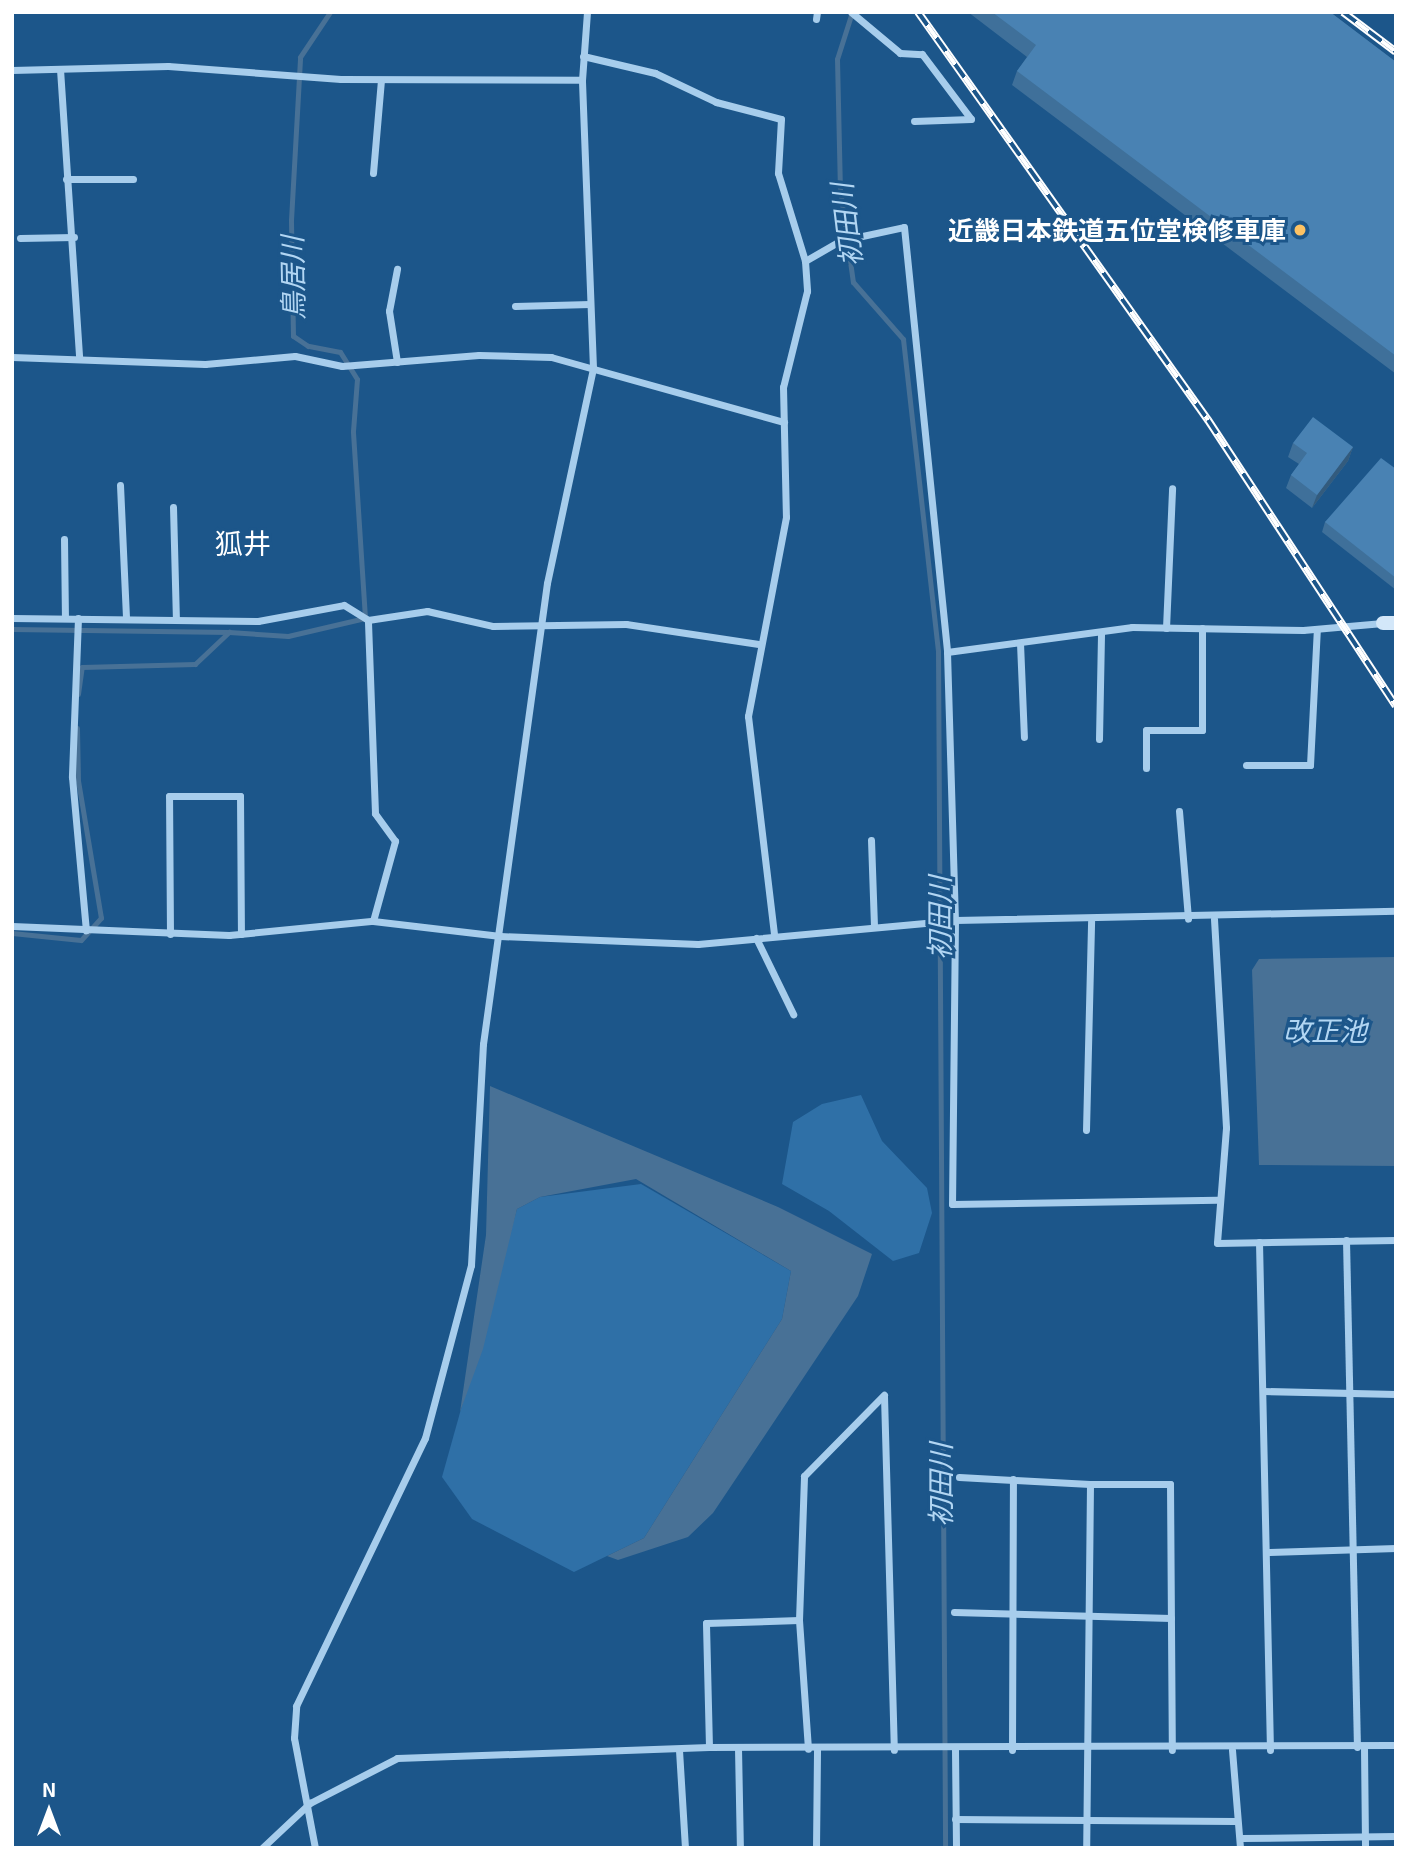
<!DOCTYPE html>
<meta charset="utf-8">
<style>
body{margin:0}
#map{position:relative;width:1408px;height:1860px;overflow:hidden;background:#1c568a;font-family:"Exo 2","Noto Sans JP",sans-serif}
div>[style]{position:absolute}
.green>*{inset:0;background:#2f70a7}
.water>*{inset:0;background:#487196}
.stream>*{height:5px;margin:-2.5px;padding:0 2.5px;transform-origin:2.5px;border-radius:2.5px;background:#487196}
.street>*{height:7px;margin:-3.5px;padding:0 3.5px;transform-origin:3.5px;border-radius:3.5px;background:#a7cdec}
.secondary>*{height:14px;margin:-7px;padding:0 7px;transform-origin:7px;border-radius:7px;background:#d3e7f9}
.rail>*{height:8px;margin-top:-4px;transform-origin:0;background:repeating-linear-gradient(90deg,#1c568a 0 16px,#fff 0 32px);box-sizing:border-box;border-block:2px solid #fff}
.wall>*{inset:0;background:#3f709a}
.shaded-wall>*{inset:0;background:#335b7d}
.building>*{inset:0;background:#4982b3}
.dots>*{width:19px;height:19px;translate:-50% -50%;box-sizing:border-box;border:4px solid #1c568a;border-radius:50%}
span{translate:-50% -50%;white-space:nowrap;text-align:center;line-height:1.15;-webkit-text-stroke:6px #1c568a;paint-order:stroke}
.poi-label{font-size:26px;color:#fff;font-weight:700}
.right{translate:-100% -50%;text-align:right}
.water-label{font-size:28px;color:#b2d6f3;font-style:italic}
.neighbourhood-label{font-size:28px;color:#fff}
.frame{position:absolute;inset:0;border:14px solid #fff;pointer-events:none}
.north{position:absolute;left:14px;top:1776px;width:70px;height:70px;-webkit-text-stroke:5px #1c568a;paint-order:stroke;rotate:0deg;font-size:19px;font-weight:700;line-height:28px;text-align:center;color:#fff}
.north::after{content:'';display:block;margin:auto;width:24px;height:32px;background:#fff;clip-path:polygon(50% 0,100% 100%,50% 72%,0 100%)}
</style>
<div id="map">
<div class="green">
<div style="clip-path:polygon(861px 1095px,882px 1141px,927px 1188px,932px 1213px,919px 1253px,893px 1261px,829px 1211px,782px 1184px,793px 1122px,822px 1104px)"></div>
<div style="clip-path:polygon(641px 1184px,791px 1271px,782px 1319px,644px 1538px,574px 1572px,472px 1519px,442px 1477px,517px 1209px,540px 1197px)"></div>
</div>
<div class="water">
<div style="clip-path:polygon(1396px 957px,1396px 1166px,1259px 1165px,1252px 970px,1259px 959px)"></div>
<div style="clip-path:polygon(490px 1086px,778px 1207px,872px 1254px,858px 1296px,713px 1513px,688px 1537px,618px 1560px,607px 1556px,644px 1538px,782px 1319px,791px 1271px,636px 1179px,540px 1197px,517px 1209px,483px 1349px,460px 1412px,486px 1235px)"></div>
</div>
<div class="stream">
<div style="left:852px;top:12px;width:49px;rotate:107.7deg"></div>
<div style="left:837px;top:59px;width:131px;rotate:88.7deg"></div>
<div style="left:840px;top:190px;width:93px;rotate:82deg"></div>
<div style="left:853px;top:282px;width:76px;rotate:48.7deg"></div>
<div style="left:903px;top:339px;width:314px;rotate:83.6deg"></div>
<div style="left:938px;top:651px;width:1197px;rotate:89.66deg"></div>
<div style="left:12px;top:629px;width:217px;rotate:0.8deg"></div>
<div style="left:78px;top:694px;width:27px;rotate:-82deg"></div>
<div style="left:82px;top:667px;width:113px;rotate:-1.5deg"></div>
<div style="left:195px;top:664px;width:47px;rotate:-43.3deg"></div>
<div style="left:229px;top:632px;width:59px;rotate:3.9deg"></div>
<div style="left:288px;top:636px;width:79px;rotate:-13.2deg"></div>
<div style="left:365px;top:618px;width:187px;rotate:-93.7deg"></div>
<div style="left:353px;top:431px;width:52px;rotate:-85.6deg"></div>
<div style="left:357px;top:379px;width:32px;rotate:-122deg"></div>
<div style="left:340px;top:352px;width:33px;rotate:-169deg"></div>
<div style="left:308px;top:346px;width:18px;rotate:-146deg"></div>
<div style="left:293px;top:336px;width:116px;rotate:-91deg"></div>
<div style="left:291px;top:220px;width:163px;rotate:-86.8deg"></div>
<div style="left:300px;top:57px;width:54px;rotate:-56.3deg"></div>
<div style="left:12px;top:933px;width:69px;rotate:5.8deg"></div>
<div style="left:81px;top:940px;width:30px;rotate:-48deg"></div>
<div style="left:101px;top:918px;width:139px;rotate:-99.5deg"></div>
<div style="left:78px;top:781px;width:53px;rotate:-91.1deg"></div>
</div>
<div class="street">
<div style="left:851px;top:12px;width:64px;rotate:39.9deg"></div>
<div style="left:900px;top:53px;width:22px;rotate:3deg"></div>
<div style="left:922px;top:54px;width:81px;rotate:53deg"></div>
<div style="left:971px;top:119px;width:57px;rotate:178deg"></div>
<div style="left:816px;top:19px;width:7px;rotate:-82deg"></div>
<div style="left:583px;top:56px;width:74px;rotate:13.3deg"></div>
<div style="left:655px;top:73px;width:68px;rotate:25.4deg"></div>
<div style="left:716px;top:102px;width:67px;rotate:14.7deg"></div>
<div style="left:781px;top:119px;width:54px;rotate:93.2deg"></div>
<div style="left:778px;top:173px;width:92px;rotate:72.9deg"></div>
<div style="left:805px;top:261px;width:30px;rotate:86deg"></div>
<div style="left:807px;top:291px;width:99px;rotate:104deg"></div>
<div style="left:783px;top:387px;width:130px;rotate:88.7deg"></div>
<div style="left:786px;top:517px;width:203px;rotate:100.8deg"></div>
<div style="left:748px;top:716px;width:221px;rotate:83.2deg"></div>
<div style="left:60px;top:69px;width:290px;rotate:86.2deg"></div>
<div style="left:12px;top:70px;width:156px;rotate:-1.5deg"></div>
<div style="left:168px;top:66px;width:173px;rotate:4.3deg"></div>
<div style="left:341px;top:79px;width:241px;rotate:0.2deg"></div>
<div style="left:373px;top:173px;width:93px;rotate:-85.1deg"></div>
<div style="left:66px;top:179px;width:67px"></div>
<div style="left:20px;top:238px;width:54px;rotate:-1.1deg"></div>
<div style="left:805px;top:261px;width:39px;rotate:-30deg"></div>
<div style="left:839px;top:241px;width:66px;rotate:-12.2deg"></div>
<div style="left:904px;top:227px;width:427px;rotate:84.2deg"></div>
<div style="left:947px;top:652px;width:268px;rotate:88.3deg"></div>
<div style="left:955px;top:920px;width:284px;rotate:90.6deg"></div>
<div style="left:952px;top:1204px;width:265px;rotate:-0.9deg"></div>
<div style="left:515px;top:306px;width:75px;rotate:-1.5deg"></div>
<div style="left:12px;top:357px;width:193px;rotate:2.1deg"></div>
<div style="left:205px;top:364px;width:90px;rotate:-5.1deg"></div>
<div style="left:295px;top:356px;width:48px;rotate:12deg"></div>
<div style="left:342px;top:366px;width:137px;rotate:-4.6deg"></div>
<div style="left:479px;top:355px;width:72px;rotate:1.6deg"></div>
<div style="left:551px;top:357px;width:242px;rotate:15.6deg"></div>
<div style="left:397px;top:362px;width:52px;rotate:-98.9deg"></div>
<div style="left:389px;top:311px;width:43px;rotate:-79.2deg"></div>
<div style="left:120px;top:485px;width:133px;rotate:87.4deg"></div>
<div style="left:173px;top:507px;width:112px;rotate:88.5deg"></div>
<div style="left:64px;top:539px;width:79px;rotate:89.3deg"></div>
<div style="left:12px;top:618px;width:246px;rotate:0.7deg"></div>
<div style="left:258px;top:621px;width:87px;rotate:-10.5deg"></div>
<div style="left:344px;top:605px;width:28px;rotate:32deg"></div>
<div style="left:78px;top:618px;width:159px;rotate:92.2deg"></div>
<div style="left:72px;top:777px;width:154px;rotate:84.8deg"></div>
<div style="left:1166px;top:628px;width:140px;rotate:-87.5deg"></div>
<div style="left:1020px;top:643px;width:94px;rotate:87.6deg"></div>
<div style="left:947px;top:652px;width:187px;rotate:-7.7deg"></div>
<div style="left:1132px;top:627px;width:171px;rotate:1deg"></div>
<div style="left:1303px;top:630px;width:80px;rotate:-5deg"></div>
<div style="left:1099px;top:739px;width:107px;rotate:-88.9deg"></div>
<div style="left:1246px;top:765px;width:64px"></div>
<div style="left:1310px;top:765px;width:136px;rotate:-87.1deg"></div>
<div style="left:1146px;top:768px;width:38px;rotate:-90deg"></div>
<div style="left:1146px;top:730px;width:56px"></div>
<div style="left:1202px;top:730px;width:102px;rotate:-90deg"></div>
<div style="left:1179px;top:811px;width:108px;rotate:85.2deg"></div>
<div style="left:871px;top:840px;width:85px;rotate:88deg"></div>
<div style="left:1214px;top:919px;width:209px;rotate:86.7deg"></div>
<div style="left:1226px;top:1128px;width:115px;rotate:94.5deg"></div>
<div style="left:1217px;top:1243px;width:179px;rotate:-1deg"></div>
<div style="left:373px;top:921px;width:83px;rotate:-74.6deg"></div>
<div style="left:395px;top:841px;width:34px;rotate:-126deg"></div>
<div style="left:375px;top:813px;width:193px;rotate:-92.1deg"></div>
<div style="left:368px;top:620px;width:60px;rotate:-8.7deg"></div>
<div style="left:427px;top:611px;width:68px;rotate:12.8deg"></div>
<div style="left:493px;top:626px;width:133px;rotate:-0.9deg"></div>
<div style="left:626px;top:624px;width:134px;rotate:8.6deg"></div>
<div style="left:12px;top:926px;width:217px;rotate:2.4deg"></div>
<div style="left:229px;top:935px;width:145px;rotate:-5.6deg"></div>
<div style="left:373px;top:921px;width:128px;rotate:6.7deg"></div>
<div style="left:500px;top:936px;width:198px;rotate:2.3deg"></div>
<div style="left:698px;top:944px;width:258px;rotate:-5.3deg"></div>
<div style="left:955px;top:920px;width:441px;rotate:-1.2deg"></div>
<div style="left:170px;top:934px;width:138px;rotate:-90.4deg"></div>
<div style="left:169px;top:796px;width:71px"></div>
<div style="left:240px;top:796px;width:138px;rotate:89.6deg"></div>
<div style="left:756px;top:938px;width:85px;rotate:64deg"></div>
<div style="left:1086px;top:1130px;width:209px;rotate:-88.6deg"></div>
<div style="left:1346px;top:1240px;width:507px;rotate:88.76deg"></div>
<div style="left:1259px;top:1242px;width:508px;rotate:88.76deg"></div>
<div style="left:1264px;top:1391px;width:132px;rotate:1.3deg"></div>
<div style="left:884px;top:1396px;width:354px;rotate:88.4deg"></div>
<div style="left:959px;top:1477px;width:131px;rotate:3.1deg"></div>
<div style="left:1090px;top:1484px;width:364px;rotate:90.6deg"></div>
<div style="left:1090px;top:1484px;width:80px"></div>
<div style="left:1170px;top:1484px;width:266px;rotate:89.6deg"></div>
<div style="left:1269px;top:1552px;width:127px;rotate:-1.8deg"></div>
<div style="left:954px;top:1612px;width:217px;rotate:1.6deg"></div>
<div style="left:799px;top:1620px;width:129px;rotate:86deg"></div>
<div style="left:709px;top:1747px;width:124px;rotate:-91.4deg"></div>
<div style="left:706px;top:1623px;width:93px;rotate:-1.8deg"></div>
<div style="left:799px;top:1620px;width:144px;rotate:-88deg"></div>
<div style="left:804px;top:1476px;width:114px;rotate:-45.4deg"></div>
<div style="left:738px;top:1748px;width:100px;rotate:88.9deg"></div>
<div style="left:1364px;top:1748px;width:100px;rotate:89.4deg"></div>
<div style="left:679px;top:1750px;width:98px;rotate:86.5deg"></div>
<div style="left:955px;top:1750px;width:98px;rotate:89.4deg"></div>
<div style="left:1012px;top:1750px;width:271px;rotate:-89.8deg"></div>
<div style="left:1232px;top:1750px;width:98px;rotate:85.3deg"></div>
<div style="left:955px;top:1819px;width:280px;rotate:0.4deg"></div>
<div style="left:1241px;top:1838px;width:155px;rotate:-0.7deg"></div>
<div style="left:262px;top:1848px;width:66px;rotate:-43.2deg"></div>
<div style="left:310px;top:1803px;width:98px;rotate:-27.3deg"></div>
<div style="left:397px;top:1758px;width:312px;rotate:-2deg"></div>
<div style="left:709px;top:1747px;width:687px;rotate:-0.17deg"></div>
<div style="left:315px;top:1848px;width:112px;rotate:-100.8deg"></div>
<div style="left:294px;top:1738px;width:32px;rotate:-86deg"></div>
<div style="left:296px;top:1706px;width:297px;rotate:-64.3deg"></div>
<div style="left:425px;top:1438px;width:179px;rotate:-75.1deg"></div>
<div style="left:471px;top:1265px;width:221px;rotate:-86.9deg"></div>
<div style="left:483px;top:1044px;width:465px;rotate:-82.1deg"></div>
<div style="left:547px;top:583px;width:220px;rotate:-77.9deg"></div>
<div style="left:593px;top:368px;width:288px;rotate:-92.2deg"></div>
<div style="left:582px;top:80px;width:68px;rotate:-85.8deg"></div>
<div style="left:816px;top:1848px;width:98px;rotate:-89.4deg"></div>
</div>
<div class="secondary">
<div style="left:1383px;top:623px;width:13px"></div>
</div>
<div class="rail">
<div style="left:918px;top:12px;width:501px;rotate:54.6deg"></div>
<div style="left:1208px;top:420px;width:342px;rotate:56.7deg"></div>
<div style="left:1343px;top:12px;width:66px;rotate:37deg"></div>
</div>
<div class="wall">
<div style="clip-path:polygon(968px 12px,1330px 12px,1396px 62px,1396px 374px,1012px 85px,1017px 71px,1027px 57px)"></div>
<div style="clip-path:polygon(1293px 443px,1353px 447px,1348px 461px,1312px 508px,1286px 488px,1291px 475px,1299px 464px,1288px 457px)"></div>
<div style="clip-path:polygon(1396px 469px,1396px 590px,1322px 532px,1325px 522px)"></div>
</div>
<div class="shaded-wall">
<div style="clip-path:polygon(1353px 447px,1348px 461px,1312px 508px,1317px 495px)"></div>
</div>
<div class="building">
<div style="clip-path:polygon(992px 12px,1330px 12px,1396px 62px,1396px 356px,1017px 71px,1036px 45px)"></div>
<div style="clip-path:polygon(1313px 417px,1353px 447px,1317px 495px,1291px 475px,1307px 453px,1293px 443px)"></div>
<div style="clip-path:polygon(1381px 458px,1396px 469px,1396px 578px,1325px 522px)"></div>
</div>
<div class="dots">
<div style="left:1300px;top:230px;background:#fcc264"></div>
</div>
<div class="poi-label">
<span class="right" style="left:1286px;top:230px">近畿日本鉄道五位堂検修車庫</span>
</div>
<div class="water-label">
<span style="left:846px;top:225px;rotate:-97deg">初田川</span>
<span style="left:292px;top:278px;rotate:-91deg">鳥居川</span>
<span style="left:939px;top:918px;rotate:-90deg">初田川</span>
<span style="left:1325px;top:1030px">改正池</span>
<span style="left:940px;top:1485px;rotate:-90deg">初田川</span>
</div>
<div class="neighbourhood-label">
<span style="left:243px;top:543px">狐井</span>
</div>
<div class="frame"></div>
<div class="north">N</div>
</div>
